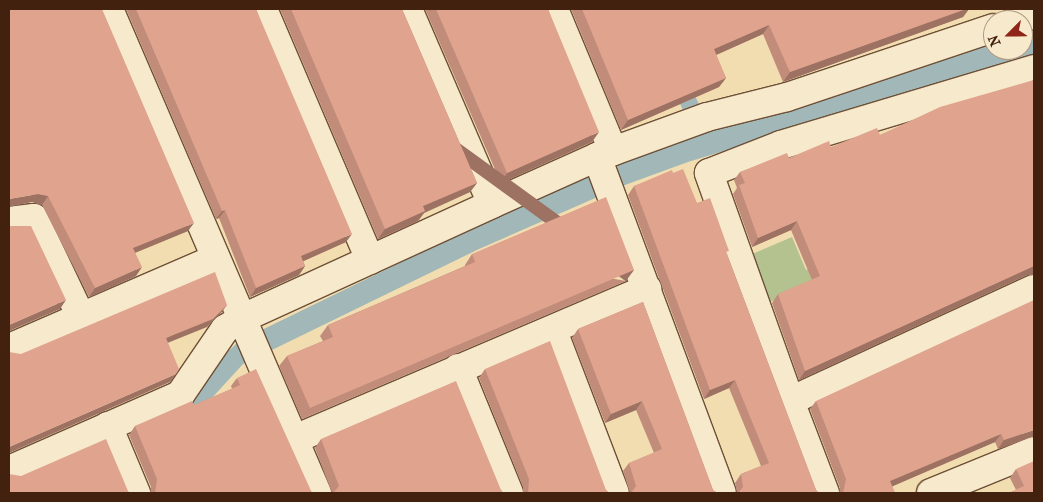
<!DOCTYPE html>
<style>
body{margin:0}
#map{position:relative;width:1043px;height:502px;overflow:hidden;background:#f2ddb0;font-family:"IM FELL French Canon",serif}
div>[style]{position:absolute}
.green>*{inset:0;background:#b4c290}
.water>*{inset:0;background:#a2b8b8}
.roads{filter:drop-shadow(1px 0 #6e5037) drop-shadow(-1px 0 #6e5037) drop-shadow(0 1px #6e5037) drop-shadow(0 -1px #6e5037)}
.street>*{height:28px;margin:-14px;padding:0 14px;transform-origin:14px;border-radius:14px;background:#f7e9cc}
.wall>*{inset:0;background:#c18c7a}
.shaded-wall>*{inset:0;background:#9d7263;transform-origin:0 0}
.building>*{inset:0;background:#e0a38e}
span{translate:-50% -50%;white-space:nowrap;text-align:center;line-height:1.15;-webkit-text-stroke:4px #f7e9cc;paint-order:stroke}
.frame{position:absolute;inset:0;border:10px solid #42210f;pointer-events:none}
.north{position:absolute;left:983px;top:10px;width:50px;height:50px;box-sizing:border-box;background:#f7e9cc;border:1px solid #af9980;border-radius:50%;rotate:247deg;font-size:14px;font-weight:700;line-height:20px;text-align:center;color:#42210f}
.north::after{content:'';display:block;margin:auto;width:18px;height:22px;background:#8f2418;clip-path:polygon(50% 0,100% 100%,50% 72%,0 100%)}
</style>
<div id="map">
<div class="green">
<div style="clip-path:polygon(792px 237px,806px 270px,812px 267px,818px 281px,770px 302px,750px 255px)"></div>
</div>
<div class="water">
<div style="clip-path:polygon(639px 9px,658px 19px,711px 129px,993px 37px,993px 50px,1023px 50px,1023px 27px,1034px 23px,1034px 56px,688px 162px,625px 185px,479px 249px,243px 364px,211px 399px,204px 415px,189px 404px,210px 369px,239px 341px,531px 199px,684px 113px)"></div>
</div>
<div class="roads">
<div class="street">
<div style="left:109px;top:9px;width:527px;rotate:66.74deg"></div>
<div style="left:263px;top:9px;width:273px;rotate:66.9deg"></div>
<div style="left:408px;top:9px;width:212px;rotate:66.7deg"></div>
<div style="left:554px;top:9px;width:154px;rotate:67.4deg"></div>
<div style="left:1016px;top:20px;width:19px;rotate:-18deg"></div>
<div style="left:597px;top:157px;width:358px;rotate:69.6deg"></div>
<div style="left:9px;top:221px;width:25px;rotate:-7deg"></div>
<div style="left:34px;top:218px;width:110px;rotate:64.6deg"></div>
<div style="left:553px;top:331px;width:173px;rotate:69.1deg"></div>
<div style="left:9px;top:348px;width:224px;rotate:-23.4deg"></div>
<div style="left:458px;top:368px;width:135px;rotate:67.8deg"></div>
<div style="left:790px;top:401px;width:242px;rotate:-109.6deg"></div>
<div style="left:709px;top:173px;width:77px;rotate:-21.3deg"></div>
<div style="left:781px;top:145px;width:264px;rotate:-16.7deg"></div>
<div style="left:108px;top:426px;width:73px;rotate:67.3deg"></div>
<div style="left:295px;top:439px;width:383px;rotate:-23.1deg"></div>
<div style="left:9px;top:470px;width:187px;rotate:-23.7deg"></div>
<div style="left:180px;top:395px;width:80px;rotate:-55.7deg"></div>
<div style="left:225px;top:329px;width:21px;rotate:-31deg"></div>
<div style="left:243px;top:318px;width:274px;rotate:-24.6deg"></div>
<div style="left:492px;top:204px;width:115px;rotate:-24.1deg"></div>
<div style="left:597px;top:157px;width:117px;rotate:-20deg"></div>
<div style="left:707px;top:117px;width:82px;rotate:-14deg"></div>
<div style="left:787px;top:97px;width:217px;rotate:-18.5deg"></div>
<div style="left:825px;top:493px;width:98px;rotate:-110.8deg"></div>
<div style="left:790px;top:401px;width:268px;rotate:-24.7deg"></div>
<div style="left:931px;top:493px;width:111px;rotate:-22.2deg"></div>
</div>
</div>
<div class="wall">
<div style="clip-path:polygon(9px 9px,188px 231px,135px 253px,136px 276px,89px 297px,42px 205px,32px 202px)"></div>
<div style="clip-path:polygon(126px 9px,256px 9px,346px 242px,303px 261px,305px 266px,299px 275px,250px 297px,219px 218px,216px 219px)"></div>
<div style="clip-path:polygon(280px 9px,402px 9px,477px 183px,470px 192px,424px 213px,418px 221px,378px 239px)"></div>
<div style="clip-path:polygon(425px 9px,548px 9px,592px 142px,501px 183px)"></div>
<div style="clip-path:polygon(571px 9px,969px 9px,963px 17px,783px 82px,763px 34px,716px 55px,726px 78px,719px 87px,621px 130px)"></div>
<div style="clip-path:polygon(1034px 80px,1034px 275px,1027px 275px,799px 380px,772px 303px,778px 294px,812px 280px,791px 230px,752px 247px,733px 194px,737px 188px,734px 180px,740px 172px,789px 158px,880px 135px)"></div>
<div style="clip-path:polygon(673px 173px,697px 203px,727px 254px,816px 490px,819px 493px,737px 493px,735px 483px,741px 474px,761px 466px,729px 388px,704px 399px,628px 195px,634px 186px)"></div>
<div style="clip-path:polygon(472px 254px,626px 281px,302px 419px,279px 366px,287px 356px,323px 341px,320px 336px,328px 325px,465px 266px,465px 265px)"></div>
<div style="clip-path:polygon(643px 302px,713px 490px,717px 493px,630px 493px,623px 471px,629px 463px,654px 453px,636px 410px,605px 423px,572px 338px,578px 329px)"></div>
<div style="clip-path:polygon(485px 369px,609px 493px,523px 493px,523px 487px,479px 378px)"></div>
<div style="clip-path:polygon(237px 378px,312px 493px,150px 493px,151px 487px,129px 435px,135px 426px,194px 405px,232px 389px,231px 386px)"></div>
<div style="clip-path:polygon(816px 401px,1034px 436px,998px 449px,995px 442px,892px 486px,895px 493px,839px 493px,840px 488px,810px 409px)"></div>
<div style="clip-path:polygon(321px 439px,501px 490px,503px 493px,332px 493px,315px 448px)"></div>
<div style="clip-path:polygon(1016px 469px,1034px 493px,1016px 490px,1010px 478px)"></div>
</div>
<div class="shaded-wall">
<div style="clip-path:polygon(966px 9px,969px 9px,963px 17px,783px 82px,790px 72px)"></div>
<div style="clip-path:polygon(769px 25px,763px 34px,707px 59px,714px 49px)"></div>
<div style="clip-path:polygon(726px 78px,719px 87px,621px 130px,628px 120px)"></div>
<div style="clip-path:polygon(599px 132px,592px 142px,501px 183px,507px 173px)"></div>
<div style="clip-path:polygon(477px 183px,470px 192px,424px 213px,418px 221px,378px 239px,385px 229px,423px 206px)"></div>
<div style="clip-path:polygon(38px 194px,48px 196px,42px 205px,32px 202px,9px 207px,9px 199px)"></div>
<div style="clip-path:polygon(225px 210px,219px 218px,216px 219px,222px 211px)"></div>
<div style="clip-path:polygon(797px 221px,791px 230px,752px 247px,758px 238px)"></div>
<div style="clip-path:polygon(194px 223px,188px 231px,127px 256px,133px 248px)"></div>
<div style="clip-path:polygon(352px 234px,346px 242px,295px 265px,301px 256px)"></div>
<div style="clip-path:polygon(305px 266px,299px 275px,250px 297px,256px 288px)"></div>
<div style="clip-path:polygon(1034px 266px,1034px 275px,1027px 275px,799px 380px,805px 371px)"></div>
<div style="clip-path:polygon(142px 267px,136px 276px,89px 297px,95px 288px)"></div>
<div style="left:634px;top:270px;width:14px;height:352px;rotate:126deg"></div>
<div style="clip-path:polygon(66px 300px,60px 309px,9px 331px,9px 325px)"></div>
<div style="clip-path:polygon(227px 305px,221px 313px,207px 327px,160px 346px,166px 338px)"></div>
<div style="clip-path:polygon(176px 374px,170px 382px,9px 453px,9px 447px)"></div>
<div style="clip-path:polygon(735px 380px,729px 388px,704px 399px,710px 390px)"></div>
<div style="clip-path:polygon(642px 401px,636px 410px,605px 423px,611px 414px)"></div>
<div style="clip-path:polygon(1034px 430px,1034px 436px,998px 449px,1004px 440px)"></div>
<div style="clip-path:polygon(1001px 434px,995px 442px,884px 490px,890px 481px)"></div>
</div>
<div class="building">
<div style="clip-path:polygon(9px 9px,102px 9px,194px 223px,133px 248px,142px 267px,95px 288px,48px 196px,38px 194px,9px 199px)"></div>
<div style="clip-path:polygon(136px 9px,256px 9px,352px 234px,301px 256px,305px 266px,256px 288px,225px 210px,222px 211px)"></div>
<div style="clip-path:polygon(291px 9px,402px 9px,477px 183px,423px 206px,425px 211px,385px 229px)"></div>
<div style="clip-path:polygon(436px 9px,548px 9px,599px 132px,507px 173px)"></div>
<div style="clip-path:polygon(582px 9px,966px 9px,790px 72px,769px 25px,714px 49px,726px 78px,628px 120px)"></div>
<div style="clip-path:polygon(1034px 80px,1034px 266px,805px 371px,778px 294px,820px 276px,797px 221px,758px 238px,739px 185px,745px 183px,740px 172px,787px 153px,789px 158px,829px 141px,831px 147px,877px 128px,880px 135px,940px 107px)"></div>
<div style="clip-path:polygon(683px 169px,697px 203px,710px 198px,729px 251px,726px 252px,816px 490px,819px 493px,738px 493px,743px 487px,741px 474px,769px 463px,735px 380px,710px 390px,634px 186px,672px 170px,673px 173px)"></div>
<div style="clip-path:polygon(606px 197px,634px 270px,310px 408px,287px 356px,333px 337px,328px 325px,475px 262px,472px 254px)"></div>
<div style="clip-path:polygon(9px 226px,31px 226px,66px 300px,9px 325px)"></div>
<div style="clip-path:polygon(215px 272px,227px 305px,213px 319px,166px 338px,179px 369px,176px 374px,9px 447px,9px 352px,21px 354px)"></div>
<div style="clip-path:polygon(1034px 300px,1034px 430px,1004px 440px,1001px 434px,890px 481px,895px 493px,843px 493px,846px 479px,816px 401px)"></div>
<div style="clip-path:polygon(643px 302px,713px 490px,717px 493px,631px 493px,636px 486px,629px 463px,662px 449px,642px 401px,611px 414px,578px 329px)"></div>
<div style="clip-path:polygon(550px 341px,606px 490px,609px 493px,528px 493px,529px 479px,485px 369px)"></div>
<div style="clip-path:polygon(256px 369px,312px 493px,155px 493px,157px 479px,135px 426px,192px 401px,194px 405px,240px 385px,237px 378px)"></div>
<div style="clip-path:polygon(456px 381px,501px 490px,503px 493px,333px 493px,339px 486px,321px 439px)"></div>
<div style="clip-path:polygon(106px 439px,128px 491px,130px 493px,9px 493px,9px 474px,21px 476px)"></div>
<div style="clip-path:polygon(1034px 461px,1034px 493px,1008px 493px,1024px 486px,1016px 469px)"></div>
</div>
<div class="frame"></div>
<div class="north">N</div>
</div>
